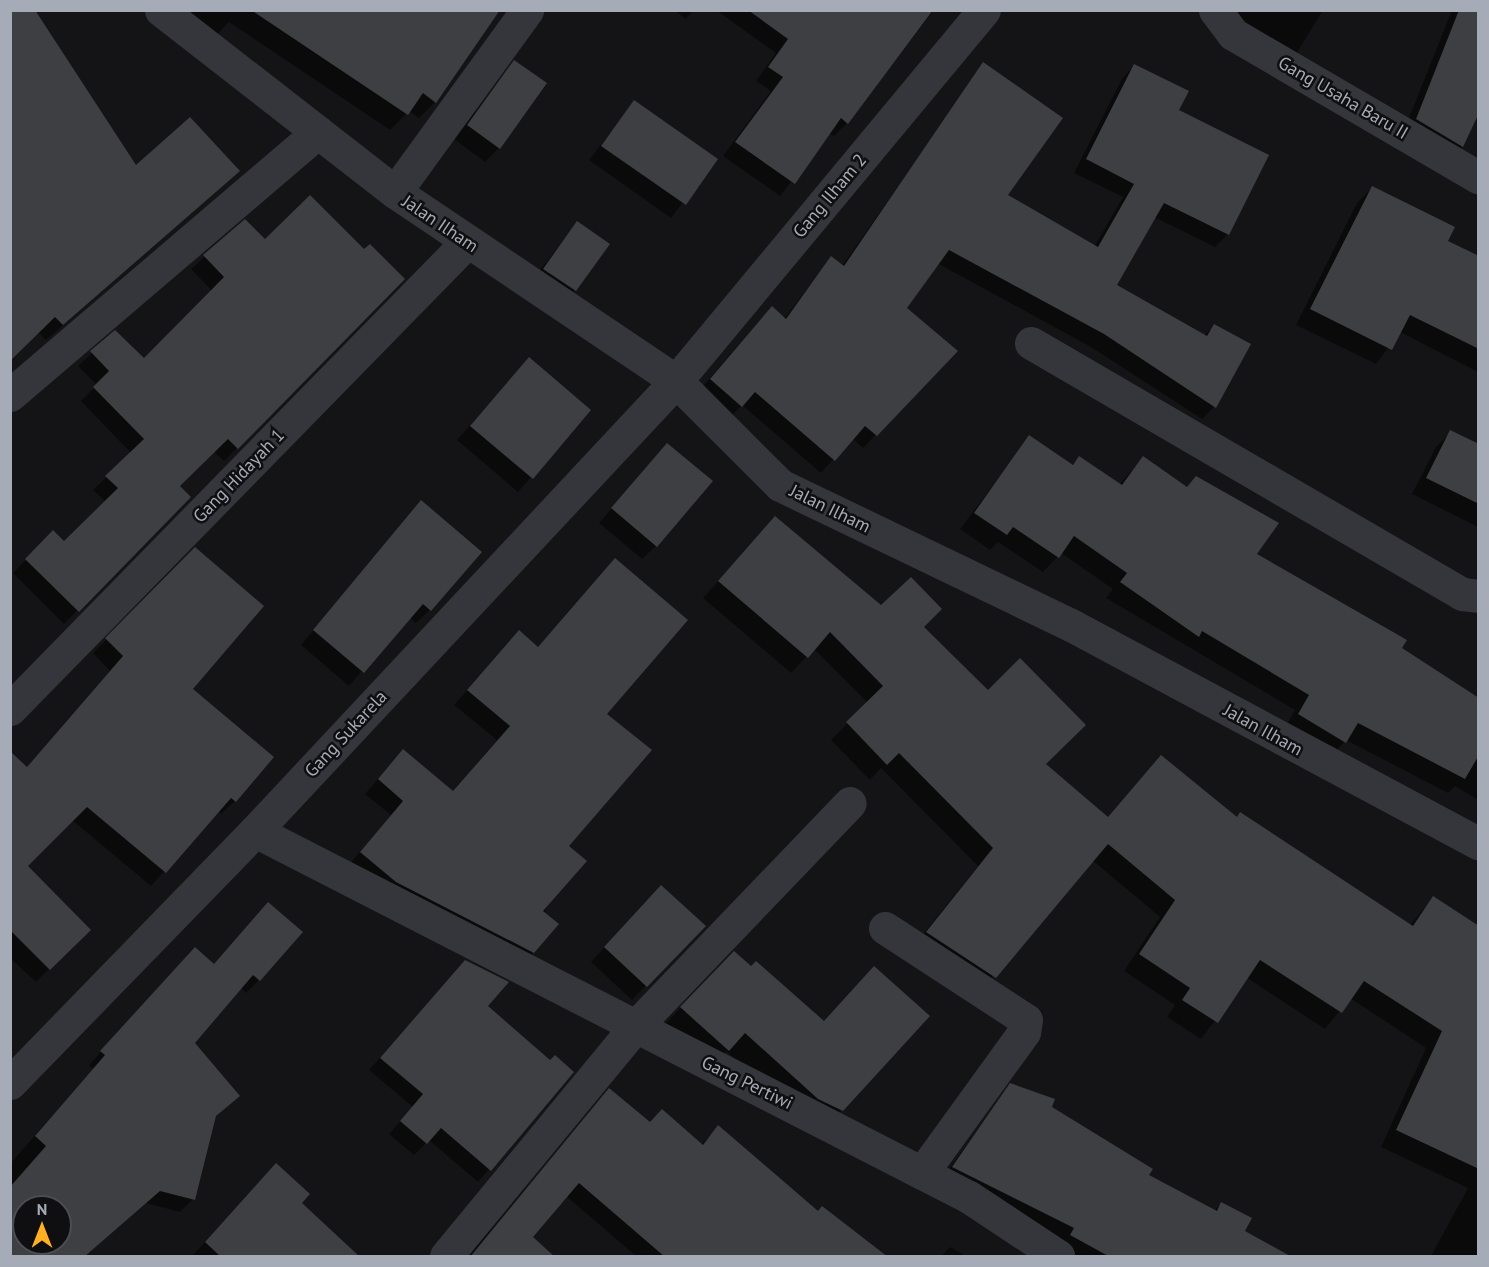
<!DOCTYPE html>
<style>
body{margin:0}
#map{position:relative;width:1489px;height:1267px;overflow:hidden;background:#141416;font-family:"PT Sans",sans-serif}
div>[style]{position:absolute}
.shadow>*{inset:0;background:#0007}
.building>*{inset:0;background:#3e3f43}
.street>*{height:33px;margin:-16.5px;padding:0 16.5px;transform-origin:16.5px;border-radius:16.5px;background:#35363b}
span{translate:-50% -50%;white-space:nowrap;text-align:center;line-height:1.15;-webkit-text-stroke:5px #0f0f11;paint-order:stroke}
.street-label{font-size:18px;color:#a5abb7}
.frame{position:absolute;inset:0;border:12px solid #a5abb7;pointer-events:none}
.north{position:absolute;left:12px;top:1195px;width:60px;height:60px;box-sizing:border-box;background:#0f0f11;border:2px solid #4b4d53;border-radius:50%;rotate:0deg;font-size:16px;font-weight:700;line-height:24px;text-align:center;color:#a5abb7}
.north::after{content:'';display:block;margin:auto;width:21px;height:27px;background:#ffb023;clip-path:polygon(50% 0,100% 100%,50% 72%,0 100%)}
</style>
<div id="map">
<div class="shadow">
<i style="clip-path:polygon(176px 10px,379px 10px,435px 102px,419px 118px,409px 111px,390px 130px,229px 22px,210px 42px)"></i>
<i style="clip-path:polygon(674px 10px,694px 10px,686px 19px)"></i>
<i style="clip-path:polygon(716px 10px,934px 10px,847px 123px,834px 136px,829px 133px,780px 196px,723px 156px,771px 91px,756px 81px,776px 53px)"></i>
<i style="clip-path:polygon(1216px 10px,1323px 10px,1295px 56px)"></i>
<i style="clip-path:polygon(1452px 10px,1478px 10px,1462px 146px,1448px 159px,1403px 133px)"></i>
<i style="clip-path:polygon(514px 62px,499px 148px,485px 162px,454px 139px)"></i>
<i style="clip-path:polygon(984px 64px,1005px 196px,1094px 247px,1123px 197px,1074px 173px,1122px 79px,1134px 66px,1177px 111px,1228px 234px,1215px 247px,1154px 217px,1115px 286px,1204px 336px,1214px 326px,1214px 407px,1202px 419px,1091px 347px,937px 263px,905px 308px,956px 351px,863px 448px,852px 438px,821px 473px,742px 405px,728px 419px,698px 392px,759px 321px,784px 319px,831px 258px,842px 266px)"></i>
<i style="clip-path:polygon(634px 102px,716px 159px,671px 218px,589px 160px)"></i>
<i style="clip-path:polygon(136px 168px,238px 171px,46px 340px,38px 332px)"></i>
<i style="clip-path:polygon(1372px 188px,1446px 242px,1478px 257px,1478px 372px,1400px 332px,1376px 364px,1296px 325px,1357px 203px)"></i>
<i style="clip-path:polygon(245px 221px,265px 241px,364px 252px,403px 279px,224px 461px,213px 451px,178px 486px,189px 497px,64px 624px,13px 573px,53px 532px,64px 543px,106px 502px,93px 490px,131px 453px,81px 401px,97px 385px,78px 366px,115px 332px,144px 360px,212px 291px,191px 269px)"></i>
<i style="clip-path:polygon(577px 223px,575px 290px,562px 304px,530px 283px)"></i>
<i style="clip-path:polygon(529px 359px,589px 410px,518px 492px,457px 440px)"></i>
<i style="clip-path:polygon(1451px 432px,1478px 445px,1478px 527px,1412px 494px,1436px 447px)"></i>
<i style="clip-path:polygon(1030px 437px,1071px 466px,1079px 458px,1119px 485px,1143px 458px,1186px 488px,1196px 478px,1277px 523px,1255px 554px,1478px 698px,1478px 800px,1455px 786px,1448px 793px,1346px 740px,1330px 757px,1284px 730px,1295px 710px,1106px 598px,1113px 589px,1061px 553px,1043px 572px,998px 542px,990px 550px,960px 529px)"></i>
<i style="clip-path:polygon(667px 445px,656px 546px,642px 559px,599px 523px)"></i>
<i style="clip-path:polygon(421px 502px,430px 610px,416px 623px,409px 617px,349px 686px,301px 645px)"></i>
<i style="clip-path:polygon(775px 518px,881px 607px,923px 627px,1044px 764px,1107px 818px,1161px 757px,1236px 818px,1410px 925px,1433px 898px,1478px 928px,1478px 1256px,1431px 1256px,1468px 1188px,1381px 1147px,1426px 1048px,1350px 998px,1325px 1029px,1247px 978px,1201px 1039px,1167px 1017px,1175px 1005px,1124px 971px,1160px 917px,1092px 860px,978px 993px,911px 949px,978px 866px,881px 768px,870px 780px,831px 740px,868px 703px,814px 649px,791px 673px,703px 598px)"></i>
<i style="clip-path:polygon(195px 549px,191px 689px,235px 801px,221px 814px,217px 811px,151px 886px,72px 820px,26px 866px,89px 930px,36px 982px,10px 958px,10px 754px,26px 768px,110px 671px,93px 653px)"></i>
<i style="clip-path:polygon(615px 560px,605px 714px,533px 952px,519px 966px,348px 866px,391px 815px,365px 794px,390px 765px,403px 751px,452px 792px,497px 740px,454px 705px,519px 632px,537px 648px)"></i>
<i style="clip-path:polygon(647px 900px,704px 926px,632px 1000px,591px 962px)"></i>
<i style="clip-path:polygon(evenodd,268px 904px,259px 980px,246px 993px,240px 987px,193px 1043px,225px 1108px,215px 1117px,193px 1199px,180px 1212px,146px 1203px,84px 1256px,10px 1256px,10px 1164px,93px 1069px,89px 1065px,182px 962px,213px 965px,268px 904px,24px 1207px,60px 1207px,60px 1243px,24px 1243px,24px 1207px)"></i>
<i style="clip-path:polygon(465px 962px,486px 1007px,550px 1062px,572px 1072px,478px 1182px,429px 1140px,414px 1155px,389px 1134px,413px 1107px,369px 1070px)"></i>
<i style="clip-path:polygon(716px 971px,823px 1023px,842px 1110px,824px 1129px,800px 1117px,726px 1051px,710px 1068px,663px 1026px)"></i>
<i style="clip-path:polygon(1011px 1084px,1147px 1175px,1214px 1211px,1221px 1204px,1243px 1232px,1288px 1256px,1074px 1256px,941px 1180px)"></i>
<i style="clip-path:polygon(609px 1090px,649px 1124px,701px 1145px,718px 1127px,856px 1256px,636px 1256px,566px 1196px,531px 1237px,553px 1256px,469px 1256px)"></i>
<i style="clip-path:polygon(262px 1179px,299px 1203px,338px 1256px,192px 1256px)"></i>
<i style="clip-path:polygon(950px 1247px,966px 1256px,941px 1256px)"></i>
</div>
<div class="building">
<i style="clip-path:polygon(10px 10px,35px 10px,136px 165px,190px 117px,240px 171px,63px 325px,55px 317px,10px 361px)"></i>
<i style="clip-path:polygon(251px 10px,500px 10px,436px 103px,423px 93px,408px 115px)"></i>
<i style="clip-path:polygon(748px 10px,933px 10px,848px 124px,841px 118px,795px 184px,735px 142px,783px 77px,768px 67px,788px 39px)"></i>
<i style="clip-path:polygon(1459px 10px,1479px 10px,1479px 113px,1463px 147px,1416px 119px)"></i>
<i style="clip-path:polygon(514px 60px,547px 83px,500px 149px,467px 125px)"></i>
<i style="clip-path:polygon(983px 62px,1063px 118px,1008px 195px,1098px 247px,1134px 184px,1086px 159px,1134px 64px,1189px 91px,1179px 110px,1269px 155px,1229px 235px,1164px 203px,1117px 285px,1207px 336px,1214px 324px,1251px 344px,1216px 408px,1104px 334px,949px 250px,907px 308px,958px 351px,877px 436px,865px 426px,835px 461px,755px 392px,742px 407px,710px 379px,772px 306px,786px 319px,831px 256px,844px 266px)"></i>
<i style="clip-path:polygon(634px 100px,718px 159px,686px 205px,601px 146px)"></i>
<i style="clip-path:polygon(1372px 186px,1455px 227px,1448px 241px,1479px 256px,1479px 349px,1410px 315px,1392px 350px,1310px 309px)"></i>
<i style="clip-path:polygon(310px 195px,364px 249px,370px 244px,405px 279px,238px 449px,228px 439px,180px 486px,191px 497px,79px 612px,25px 559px,53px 530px,64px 541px,118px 488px,105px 476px,144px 439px,93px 387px,109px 371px,90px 351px,115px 330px,144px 358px,224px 277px,203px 255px,245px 219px,265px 239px)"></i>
<i style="clip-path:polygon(577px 221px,610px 244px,576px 291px,543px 269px)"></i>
<i style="clip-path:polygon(529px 357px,591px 410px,533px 479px,470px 426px)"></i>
<i style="clip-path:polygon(1450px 430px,1479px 444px,1479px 504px,1426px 478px)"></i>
<i style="clip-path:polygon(1029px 435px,1073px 465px,1079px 456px,1122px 485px,1143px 456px,1187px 487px,1196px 476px,1279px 523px,1257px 554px,1407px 640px,1402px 648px,1479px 698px,1479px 755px,1465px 779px,1358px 723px,1346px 743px,1298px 714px,1309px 695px,1202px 631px,1199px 637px,1120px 582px,1127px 573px,1074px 536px,1059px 558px,1013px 527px,1007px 535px,974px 513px)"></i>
<i style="clip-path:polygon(667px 443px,713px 481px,657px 547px,611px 508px)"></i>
<i style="clip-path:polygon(421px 500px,482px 552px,431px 611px,423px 604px,364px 673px,313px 630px)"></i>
<i style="clip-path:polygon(775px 516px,881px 605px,911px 577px,942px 609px,924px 627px,988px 690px,1020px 658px,1086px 725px,1046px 764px,1108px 817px,1161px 755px,1237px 817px,1240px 812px,1413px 926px,1433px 896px,1479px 926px,1479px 1169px,1396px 1130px,1442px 1031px,1364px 981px,1342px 1013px,1260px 960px,1218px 1023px,1182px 1000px,1190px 988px,1139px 954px,1175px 900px,1108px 844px,996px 978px,926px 932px,993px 848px,899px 753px,887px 765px,846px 722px,883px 686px,830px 632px,808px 658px,718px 581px)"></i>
<i style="clip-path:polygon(195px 547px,264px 606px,193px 689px,274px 757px,236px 802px,231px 798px,166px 873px,87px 807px,28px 866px,91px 930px,50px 970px,10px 930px,10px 751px,27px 767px,123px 656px,105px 638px)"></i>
<i style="clip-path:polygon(615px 558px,688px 620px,607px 714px,652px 750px,569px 846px,587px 861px,543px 911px,559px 924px,534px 953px,396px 882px,360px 852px,403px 801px,378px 779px,403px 749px,453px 791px,510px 726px,467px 690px,519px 630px,538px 647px)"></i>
<i style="clip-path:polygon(661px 885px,706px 926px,647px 987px,604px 947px)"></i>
<i style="clip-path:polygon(evenodd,268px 902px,303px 932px,260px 981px,253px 975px,195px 1043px,240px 1096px,216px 1116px,195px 1200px,160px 1191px,84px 1257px,10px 1257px,10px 1187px,46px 1146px,35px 1136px,105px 1055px,100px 1051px,195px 947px,214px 964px,268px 902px,24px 1207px,60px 1207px,60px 1243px,24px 1243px,24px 1207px)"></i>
<i style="clip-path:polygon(734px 951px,751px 966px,756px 961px,824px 1021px,874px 966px,930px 1016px,843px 1111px,818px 1099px,745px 1033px,729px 1051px,680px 1007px)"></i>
<i style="clip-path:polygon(465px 960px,509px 982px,488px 1006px,550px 1060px,555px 1055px,574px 1072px,491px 1171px,441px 1128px,427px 1144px,400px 1121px,423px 1094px,380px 1058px)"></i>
<i style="clip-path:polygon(1010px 1083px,1055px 1099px,1052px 1107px,1153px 1169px,1149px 1175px,1217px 1211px,1221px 1202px,1252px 1218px,1245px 1231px,1292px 1257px,1110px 1257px,1070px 1235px,1074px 1228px,952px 1167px)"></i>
<i style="clip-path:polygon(609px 1088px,650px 1122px,662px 1109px,703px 1145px,718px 1125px,818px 1211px,822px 1206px,888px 1257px,665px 1257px,579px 1183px,533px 1237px,555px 1257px,470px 1257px)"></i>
<i style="clip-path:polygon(276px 1163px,310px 1194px,302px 1203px,360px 1257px,221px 1257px,205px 1242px)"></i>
</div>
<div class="street">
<i style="left:161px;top:10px;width:296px;rotate:37.9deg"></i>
<i style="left:395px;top:192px;width:339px;rotate:33.9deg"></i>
<i style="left:676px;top:381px;width:147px;rotate:45deg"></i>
<i style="left:780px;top:485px;width:323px;rotate:25.7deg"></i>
<i style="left:1071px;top:625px;width:462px;rotate:28.2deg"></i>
<i style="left:1215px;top:10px;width:30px;rotate:53deg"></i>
<i style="left:1233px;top:34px;width:284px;rotate:30.3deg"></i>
<i style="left:395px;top:192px;width:225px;rotate:-54deg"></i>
<i style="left:1031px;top:343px;width:499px;rotate:30.2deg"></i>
<i style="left:1462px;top:594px;width:16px;rotate:7deg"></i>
<i style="left:10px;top:395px;width:405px;rotate:-40.5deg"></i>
<i style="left:10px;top:709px;width:653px;rotate:-45.62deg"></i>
<i style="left:255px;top:831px;width:802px;rotate:27.14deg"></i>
<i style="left:969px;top:1197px;width:107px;rotate:33.5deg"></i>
<i style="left:885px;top:928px;width:168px;rotate:33.1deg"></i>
<i style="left:1026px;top:1020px;width:12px;rotate:99deg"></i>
<i style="left:1024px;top:1032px;width:174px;rotate:125.9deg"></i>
<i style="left:10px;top:1083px;width:351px;rotate:-45.8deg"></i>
<i style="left:255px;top:831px;width:616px;rotate:-46.91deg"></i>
<i style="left:676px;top:381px;width:482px;rotate:-50.3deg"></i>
<i style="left:446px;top:1256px;width:294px;rotate:-50.5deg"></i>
<i style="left:633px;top:1029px;width:313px;rotate:-46.2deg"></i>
</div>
<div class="street-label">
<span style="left:1343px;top:98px;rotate:30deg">Gang Usaha Baru II</span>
<span style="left:830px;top:196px;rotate:-50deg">Gang Ilham 2</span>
<span style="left:440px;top:224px;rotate:34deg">Jalan Ilham</span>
<span style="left:239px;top:476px;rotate:-46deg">Gang Hidayah 1</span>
<span style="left:830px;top:509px;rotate:26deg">Jalan Ilham</span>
<span style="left:1263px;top:730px;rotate:29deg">Jalan Ilham</span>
<span style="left:346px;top:734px;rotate:-47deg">Gang Sukarela</span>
<span style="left:747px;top:1083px;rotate:26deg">Gang Pertiwi</span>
</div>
<div class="frame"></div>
<div class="north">N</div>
</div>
